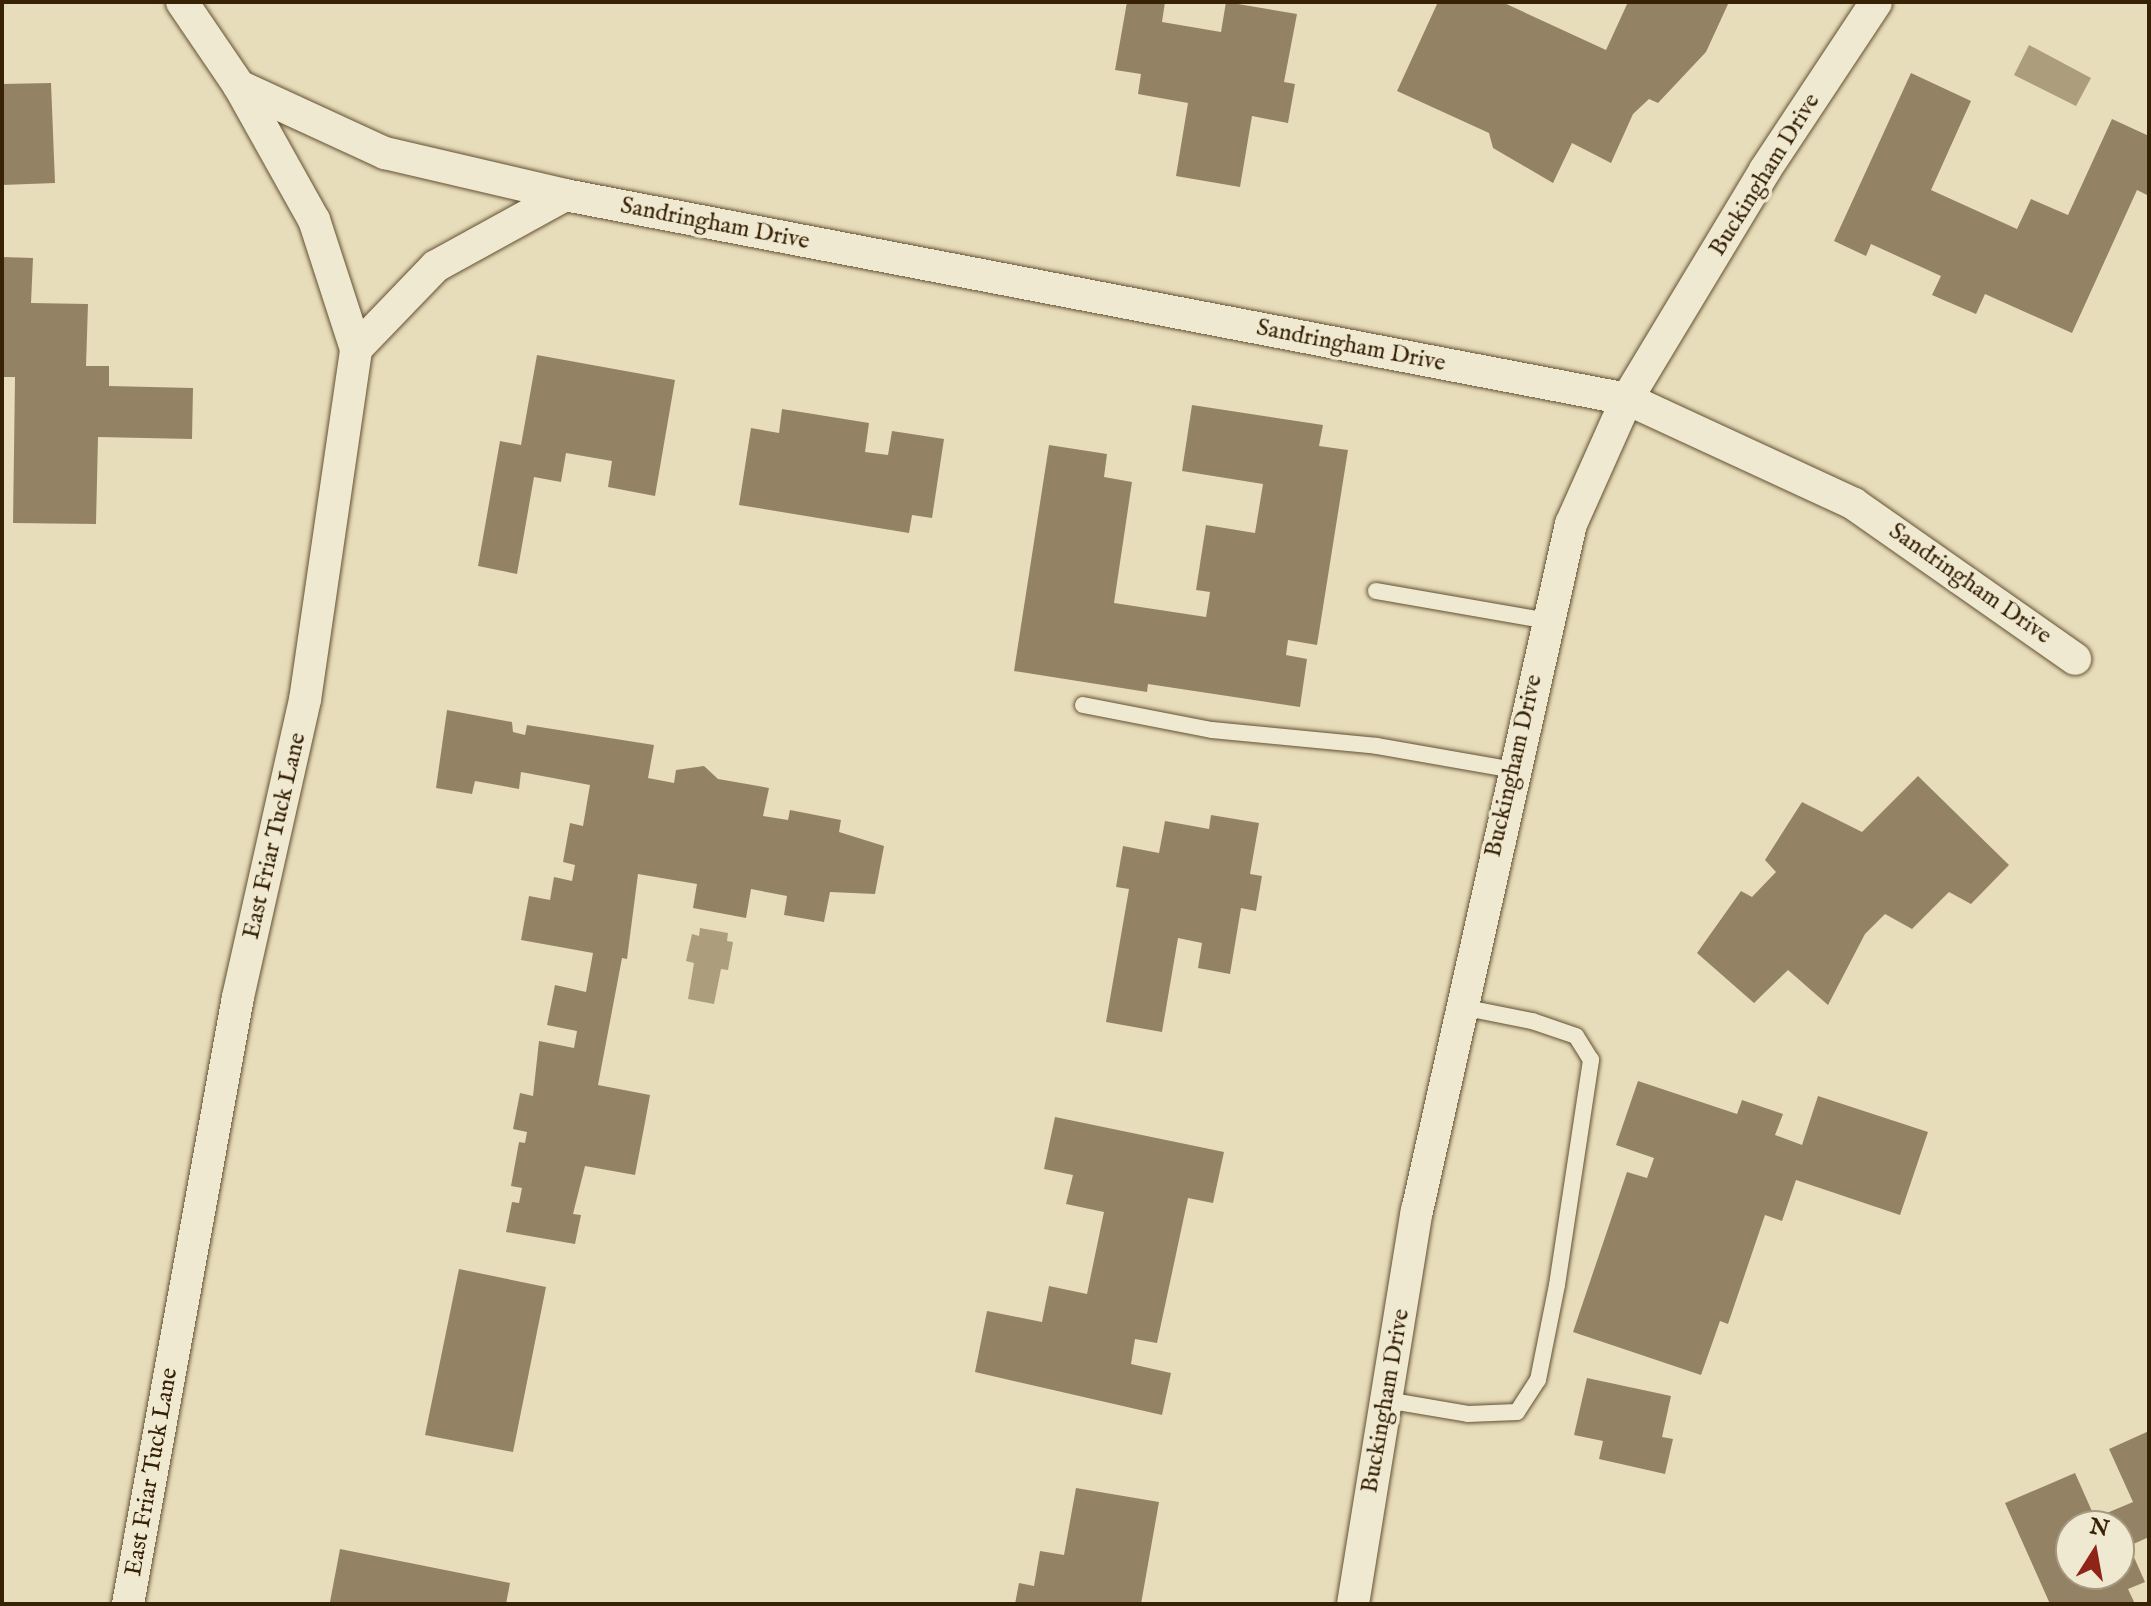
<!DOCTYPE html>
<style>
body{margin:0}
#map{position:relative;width:2151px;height:1606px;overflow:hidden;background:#e8ddba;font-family:"IM FELL English",serif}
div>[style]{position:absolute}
.water>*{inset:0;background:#ac9d7d}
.building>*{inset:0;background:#938364}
.roads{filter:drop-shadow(0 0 2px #635133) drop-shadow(0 0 2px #635133)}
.lane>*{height:16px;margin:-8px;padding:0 8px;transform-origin:8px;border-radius:8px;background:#f0e9d2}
.street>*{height:32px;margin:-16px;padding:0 16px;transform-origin:16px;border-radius:16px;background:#f0e9d2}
span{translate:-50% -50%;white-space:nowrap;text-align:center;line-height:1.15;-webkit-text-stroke:7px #f0e9d2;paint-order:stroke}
.street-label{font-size:24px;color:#372206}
.frame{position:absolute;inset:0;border:4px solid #372206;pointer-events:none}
.north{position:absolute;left:2055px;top:1510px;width:80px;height:80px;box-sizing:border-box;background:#f0e9d2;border:2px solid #a69980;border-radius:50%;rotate:11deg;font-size:22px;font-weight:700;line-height:32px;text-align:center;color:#372206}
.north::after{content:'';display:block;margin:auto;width:28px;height:36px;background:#8f2418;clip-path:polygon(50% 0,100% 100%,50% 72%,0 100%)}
</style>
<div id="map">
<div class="water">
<i style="clip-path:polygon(2029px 45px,2091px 78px,2076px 106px,2014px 75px)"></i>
<i style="clip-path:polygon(700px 928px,728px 933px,727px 941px,733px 942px,728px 970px,721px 969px,714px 1004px,688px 999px,694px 963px,686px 961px,692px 934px,699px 936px)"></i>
</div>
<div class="building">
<i style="clip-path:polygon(1127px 2px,1165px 2px,1162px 22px,1221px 32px,1226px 2px,1297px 14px,1284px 82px,1295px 84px,1288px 123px,1252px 116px,1240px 187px,1176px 176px,1188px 103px,1138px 94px,1141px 74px,1115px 70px)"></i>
<i style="clip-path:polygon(1438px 2px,1502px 2px,1606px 50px,1628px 2px,1729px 2px,1706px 52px,1658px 103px,1649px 99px,1633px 114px,1611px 163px,1572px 143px,1553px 183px,1493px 148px,1489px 133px,1397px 91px)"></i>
<i style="clip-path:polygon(1911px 73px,1971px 101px,1931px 190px,2017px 229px,2031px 199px,2068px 215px,2112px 119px,2149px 136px,2149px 196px,2137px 190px,2072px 333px,1985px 294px,1976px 314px,1932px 295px,1941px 276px,1871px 244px,1866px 256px,1834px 241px)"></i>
<i style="clip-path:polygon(51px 83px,55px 183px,2px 185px,2px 84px)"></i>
<i style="clip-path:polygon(2px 257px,33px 258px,31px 303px,88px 304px,86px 366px,109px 366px,109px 386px,193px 388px,192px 439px,98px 437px,96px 524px,13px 523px,15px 377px,2px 377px)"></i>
<i style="clip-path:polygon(537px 355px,675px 380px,655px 496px,608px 487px,612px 461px,566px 453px,561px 482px,534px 477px,517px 574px,478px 566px,500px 441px,521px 445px)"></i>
<i style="clip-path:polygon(1192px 405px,1323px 425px,1319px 446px,1348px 450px,1317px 645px,1288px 640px,1286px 655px,1307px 659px,1300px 707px,1148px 684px,1147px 692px,1014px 671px,1049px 445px,1107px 454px,1104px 477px,1132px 482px,1114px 603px,1206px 617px,1210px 592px,1196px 590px,1206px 525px,1255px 533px,1263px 484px,1182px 471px)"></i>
<i style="clip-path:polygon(782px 409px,869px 423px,865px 452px,888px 455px,892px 431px,944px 439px,932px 518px,912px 515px,909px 533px,739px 505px,751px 428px,779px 433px)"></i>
<i style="clip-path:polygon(447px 710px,512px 722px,513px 732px,525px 735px,527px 725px,654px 745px,648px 778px,674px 783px,676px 770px,704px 766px,718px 779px,769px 788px,763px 816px,788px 820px,790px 810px,841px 820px,839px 832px,884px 846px,875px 894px,830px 892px,824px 922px,784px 915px,787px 896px,751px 889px,746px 918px,693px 908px,697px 884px,638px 874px,627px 959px,622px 958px,598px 1085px,650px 1095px,646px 1117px,635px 1175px,585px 1166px,573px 1214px,581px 1215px,575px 1244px,506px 1232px,512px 1202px,519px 1203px,522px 1188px,511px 1186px,519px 1142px,525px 1143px,527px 1132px,513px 1129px,520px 1093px,533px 1096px,539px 1041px,574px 1048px,577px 1031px,547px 1025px,555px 985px,586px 992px,593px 953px,521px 940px,529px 896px,550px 900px,554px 877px,572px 881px,575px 865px,563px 862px,570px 823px,583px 826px,590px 785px,521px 772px,519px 789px,475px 781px,472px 794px,436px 788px)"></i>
<i style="clip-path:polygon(1918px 776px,2009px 865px,1971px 904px,1949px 892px,1912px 929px,1885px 914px,1865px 934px,1828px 1005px,1788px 970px,1754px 1003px,1697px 953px,1741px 891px,1752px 897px,1776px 872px,1765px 860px,1802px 802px,1862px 832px)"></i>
<i style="clip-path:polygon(1211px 815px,1259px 823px,1250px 874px,1262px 876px,1256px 911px,1241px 908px,1230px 974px,1198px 968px,1202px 943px,1178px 938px,1162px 1032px,1106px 1022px,1129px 889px,1116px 887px,1123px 846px,1159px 853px,1165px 821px,1209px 829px)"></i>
<i style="clip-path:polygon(1638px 1081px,1737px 1114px,1742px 1100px,1783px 1114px,1775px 1135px,1802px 1145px,1818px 1096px,1928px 1132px,1900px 1215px,1796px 1180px,1782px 1221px,1765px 1215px,1728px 1324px,1720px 1321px,1701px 1375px,1573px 1332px,1627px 1172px,1647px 1178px,1654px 1158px,1616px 1145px)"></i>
<i style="clip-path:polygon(1055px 1117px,1224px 1152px,1213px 1203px,1188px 1198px,1157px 1343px,1135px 1339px,1131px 1364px,1171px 1373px,1162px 1415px,975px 1372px,987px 1311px,1042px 1322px,1049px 1286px,1087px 1294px,1104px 1212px,1066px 1204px,1073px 1175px,1044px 1169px)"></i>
<i style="clip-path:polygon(459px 1269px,546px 1287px,513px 1452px,425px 1435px)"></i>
<i style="clip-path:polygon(1587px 1378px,1671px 1396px,1662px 1437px,1673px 1439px,1665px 1474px,1599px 1459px,1603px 1441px,1574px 1435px)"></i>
<i style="clip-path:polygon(evenodd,2149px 1431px,2149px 1537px,2129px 1546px,2145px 1582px,2128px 1589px,2135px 1604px,2050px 1604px,2005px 1503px,2075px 1473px,2095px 1518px,2133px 1502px,2109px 1449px,2149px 1431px,2071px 1526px,2119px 1526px,2119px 1574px,2071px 1574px,2071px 1526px)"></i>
<i style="clip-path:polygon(1076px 1488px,1159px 1502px,1141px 1604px,1015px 1604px,1019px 1583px,1034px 1586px,1040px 1551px,1064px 1555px)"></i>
<i style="clip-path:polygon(340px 1549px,510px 1583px,506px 1604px,330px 1602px)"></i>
</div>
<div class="roads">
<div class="lane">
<i style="left:1376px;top:591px;width:175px;rotate:9.9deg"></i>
<i style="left:1083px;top:705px;width:131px;rotate:11deg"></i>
<i style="left:1212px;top:730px;width:166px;rotate:5.5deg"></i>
<i style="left:1377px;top:746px;width:139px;rotate:9.9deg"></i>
<i style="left:1386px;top:1400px;width:83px;rotate:9.7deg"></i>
<i style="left:1468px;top:1414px;width:49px;rotate:-2.3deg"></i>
<i style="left:1517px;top:1412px;width:38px;rotate:-57deg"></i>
<i style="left:1538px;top:1380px;width:97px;rotate:-78.7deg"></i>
<i style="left:1557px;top:1285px;width:228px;rotate:-81.4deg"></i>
<i style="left:1591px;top:1060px;width:28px;rotate:-122deg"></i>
<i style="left:1576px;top:1036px;width:46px;rotate:-161.2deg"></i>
<i style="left:1532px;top:1021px;width:72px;rotate:-168.8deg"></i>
</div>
<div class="street">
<i style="left:182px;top:2px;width:102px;rotate:55.8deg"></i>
<i style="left:239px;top:86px;width:161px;rotate:24.7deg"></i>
<i style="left:385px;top:153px;width:185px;rotate:13.1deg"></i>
<i style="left:565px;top:195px;width:1081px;rotate:10.87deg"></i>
<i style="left:1627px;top:399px;width:250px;rotate:24.8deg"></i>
<i style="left:1854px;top:504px;width:270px;rotate:35deg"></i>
<i style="left:356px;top:349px;width:115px;rotate:-46.1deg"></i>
<i style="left:436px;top:266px;width:147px;rotate:-28.8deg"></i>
<i style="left:128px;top:1604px;width:617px;rotate:-79.73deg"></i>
<i style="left:238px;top:997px;width:304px;rotate:-77.3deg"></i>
<i style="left:305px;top:700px;width:355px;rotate:-81.7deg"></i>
<i style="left:356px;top:349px;width:136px;rotate:-108deg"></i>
<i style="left:314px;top:220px;width:154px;rotate:-119.2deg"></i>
<i style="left:1353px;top:1604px;width:398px;rotate:-80.8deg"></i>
<i style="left:1417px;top:1211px;width:704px;rotate:-77.37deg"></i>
<i style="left:1571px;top:524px;width:137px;rotate:-65.9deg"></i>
<i style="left:1627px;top:399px;width:267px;rotate:-58.9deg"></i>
<i style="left:1765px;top:170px;width:201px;rotate:-56.5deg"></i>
</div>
</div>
<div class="street-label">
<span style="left:1765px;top:175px;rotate:-58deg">Buckingham Drive</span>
<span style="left:715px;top:224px;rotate:11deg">Sandringham Drive</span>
<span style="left:1351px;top:346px;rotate:11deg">Sandringham Drive</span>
<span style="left:1970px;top:584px;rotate:35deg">Sandringham Drive</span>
<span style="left:1514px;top:766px;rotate:-77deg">Buckingham Drive</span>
<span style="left:275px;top:836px;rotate:-77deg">East Friar Tuck Lane</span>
<span style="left:1386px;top:1401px;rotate:-80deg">Buckingham Drive</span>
<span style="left:152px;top:1472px;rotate:-80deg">East Friar Tuck Lane</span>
</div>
<div class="frame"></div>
<div class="north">N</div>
</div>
